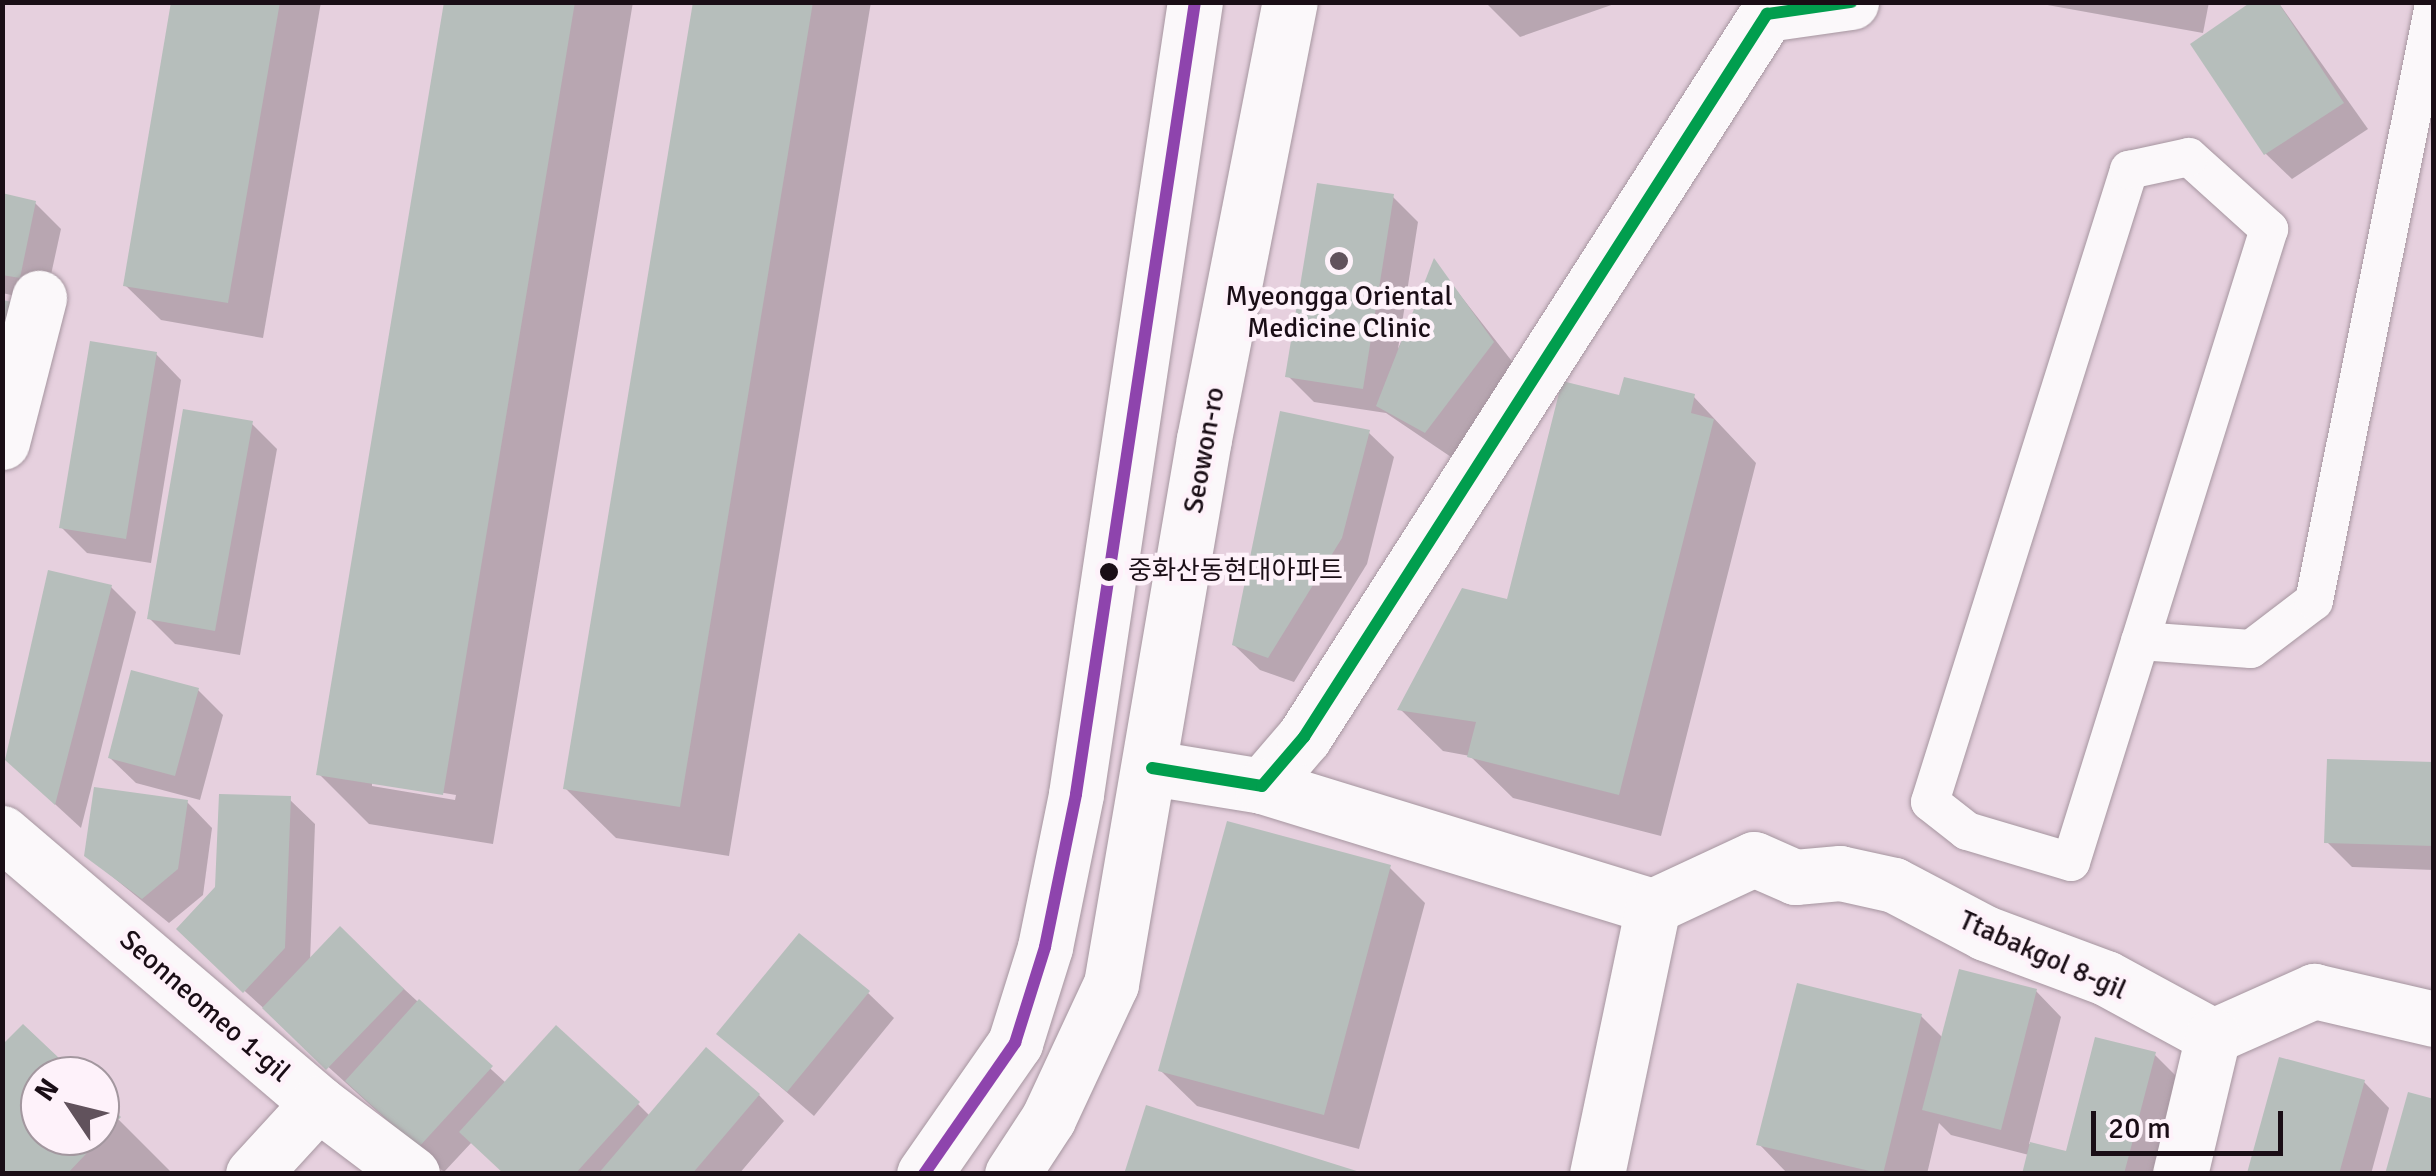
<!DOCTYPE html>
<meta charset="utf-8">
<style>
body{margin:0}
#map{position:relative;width:2436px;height:1176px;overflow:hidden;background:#e6d0de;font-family:Signika,"Noto Sans KR",sans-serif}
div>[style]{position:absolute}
.shadow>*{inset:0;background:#0003}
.building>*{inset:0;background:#b6bebb}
.roads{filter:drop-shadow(0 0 2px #a696a0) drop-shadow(0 0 2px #a696a0)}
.service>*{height:38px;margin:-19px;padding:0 19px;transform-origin:19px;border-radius:19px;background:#fbf8fa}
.minor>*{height:55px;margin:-27.5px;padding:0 27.5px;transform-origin:27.5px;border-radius:27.5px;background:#fbf8fa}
.tertiary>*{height:55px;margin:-27.5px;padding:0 27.5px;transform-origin:27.5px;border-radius:27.5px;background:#fbf8fa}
.bus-1>*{height:12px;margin:-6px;padding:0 6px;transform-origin:6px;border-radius:6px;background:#019e4e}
.bus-2>*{height:12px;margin:-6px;padding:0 6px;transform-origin:6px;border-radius:6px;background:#8e44ad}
.dots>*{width:28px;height:28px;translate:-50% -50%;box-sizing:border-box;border:5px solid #fef2fa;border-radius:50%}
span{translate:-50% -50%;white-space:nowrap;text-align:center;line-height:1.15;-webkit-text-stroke:9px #fef2fa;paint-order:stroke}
.bus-label{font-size:26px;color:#1a0e16}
.left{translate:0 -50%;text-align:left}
.poi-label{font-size:28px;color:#1a0e16}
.street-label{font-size:28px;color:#1a0e16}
.frame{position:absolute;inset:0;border:5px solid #1a0e16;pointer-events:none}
.north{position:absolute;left:20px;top:1056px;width:100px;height:100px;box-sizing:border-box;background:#fef2fa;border:2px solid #a3979f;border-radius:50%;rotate:305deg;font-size:28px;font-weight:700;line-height:40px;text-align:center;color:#1a0e16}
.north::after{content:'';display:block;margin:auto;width:35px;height:45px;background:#61525c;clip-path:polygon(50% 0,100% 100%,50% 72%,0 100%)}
.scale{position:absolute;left:2091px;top:1111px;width:192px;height:45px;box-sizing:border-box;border:5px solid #1a0e16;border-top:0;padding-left:12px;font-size:30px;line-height:35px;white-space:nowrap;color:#1a0e16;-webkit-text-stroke:8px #fef2fa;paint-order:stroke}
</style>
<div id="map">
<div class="shadow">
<i style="clip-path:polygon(174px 2px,321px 2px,263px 338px,161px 320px,125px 285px)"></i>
<i style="clip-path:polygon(evenodd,446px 2px,633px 2px,493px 844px,369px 824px,319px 774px,446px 2px,372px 781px,456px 795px,455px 800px,372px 786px,372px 781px)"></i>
<i style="clip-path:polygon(696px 2px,871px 2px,729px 856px,616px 838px,565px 788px)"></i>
<i style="clip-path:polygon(1485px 2px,1620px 2px,1520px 37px)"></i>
<i style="clip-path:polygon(2030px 2px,2209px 2px,2203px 33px)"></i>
<i style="clip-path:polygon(2278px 2px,2368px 129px,2292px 179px,2266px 154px,2194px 45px)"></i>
<i style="clip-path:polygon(2px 196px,35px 203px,61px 229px,45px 302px,2px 293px)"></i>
<i style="clip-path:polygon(1393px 197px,1418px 222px,1398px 349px,1435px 263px,1518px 369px,1451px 457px,1386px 413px,1314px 402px,1288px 376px)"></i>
<i style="clip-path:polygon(156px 354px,181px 380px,151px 563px,87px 553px,62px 528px)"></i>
<i style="clip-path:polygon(1694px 397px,1756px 463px,1661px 836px,1513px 798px,1470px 756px,1443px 751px,1400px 709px,1509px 602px,1621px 398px)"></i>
<i style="clip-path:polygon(251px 423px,277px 449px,240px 655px,175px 644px,149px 618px)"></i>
<i style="clip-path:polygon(1368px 432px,1394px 457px,1367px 564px,1294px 682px,1260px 670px,1234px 645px)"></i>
<i style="clip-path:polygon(111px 587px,136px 612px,81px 828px,7px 760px)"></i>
<i style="clip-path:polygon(198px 690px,223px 715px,200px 800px,136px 783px,110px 758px)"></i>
<i style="clip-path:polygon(2434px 764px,2434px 870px,2352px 867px,2327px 842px)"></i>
<i style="clip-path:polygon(289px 799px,315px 824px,310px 962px,340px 930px,506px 1083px,638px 1104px,650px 1116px,759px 1095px,784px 1121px,739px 1174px,505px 1174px,472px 1142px,444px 1172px,204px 954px,218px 888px)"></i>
<i style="clip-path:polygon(187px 802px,212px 828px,203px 895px,169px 923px,86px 855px)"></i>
<i style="clip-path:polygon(1390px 868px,1425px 903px,1359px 1149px,1197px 1106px,1161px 1071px)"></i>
<i style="clip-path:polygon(2036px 991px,2061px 1017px,2029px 1144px,2067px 1154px,2154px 1054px,2190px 1090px,2168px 1174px,2024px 1174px,2029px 1155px,1951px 1135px,1939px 1123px,1927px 1174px,1788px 1174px,1759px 1144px,1921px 1016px,1943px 1038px)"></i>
<i style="clip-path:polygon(868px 993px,894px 1018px,814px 1116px,720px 1034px)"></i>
<i style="clip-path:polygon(2px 1049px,74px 1076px,40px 1076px,40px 1136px,100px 1136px,100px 1101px,173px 1174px,2px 1174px)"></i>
<i style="clip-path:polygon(2364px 1082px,2389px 1108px,2371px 1174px,2249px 1172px)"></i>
</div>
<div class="building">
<i style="clip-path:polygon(171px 2px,280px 2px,228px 303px,123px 286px)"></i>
<i style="clip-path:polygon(444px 2px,575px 2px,443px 795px,316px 775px)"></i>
<i style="clip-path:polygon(693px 2px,813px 2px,680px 807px,563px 789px)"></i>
<i style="clip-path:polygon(2251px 2px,2278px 2px,2344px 103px,2264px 155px,2190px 44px)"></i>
<i style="clip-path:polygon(1317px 183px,1394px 194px,1363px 389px,1285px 377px)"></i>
<i style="clip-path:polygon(2px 193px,36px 201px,20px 278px,2px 275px)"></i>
<i style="clip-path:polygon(1434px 258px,1494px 342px,1425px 433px,1376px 406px)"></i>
<i style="clip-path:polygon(2px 300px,13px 302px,2px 344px)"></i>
<i style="clip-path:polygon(90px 341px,157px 352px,126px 539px,59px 528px)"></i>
<i style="clip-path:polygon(1624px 377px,1695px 394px,1691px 413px,1714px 419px,1619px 795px,1467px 757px,1476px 722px,1397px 710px,1462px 588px,1507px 599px,1562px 381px,1619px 395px)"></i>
<i style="clip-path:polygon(183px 409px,253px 421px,215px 631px,147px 619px)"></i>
<i style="clip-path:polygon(1280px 411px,1370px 430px,1342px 538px,1268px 658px,1232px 645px)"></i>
<i style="clip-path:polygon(48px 570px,112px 585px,55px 805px,5px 760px)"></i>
<i style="clip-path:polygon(131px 670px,199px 688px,175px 776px,108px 758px)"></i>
<i style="clip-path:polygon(2327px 759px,2434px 762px,2434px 846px,2324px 843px)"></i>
<i style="clip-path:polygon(94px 787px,188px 800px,178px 869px,142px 899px,84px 856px)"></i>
<i style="clip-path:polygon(219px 794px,291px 796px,285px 948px,243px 993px,176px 929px,215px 887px)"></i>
<i style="clip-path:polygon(1227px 821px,1391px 865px,1324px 1115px,1158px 1071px)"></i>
<i style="clip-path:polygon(340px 926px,404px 989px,326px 1070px,262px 1008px)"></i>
<i style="clip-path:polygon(799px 933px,870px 991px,787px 1092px,716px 1034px)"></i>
<i style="clip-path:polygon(1959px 969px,2037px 989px,2001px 1130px,1922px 1110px)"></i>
<i style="clip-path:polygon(1797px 983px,1922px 1014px,1883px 1174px,1756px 1145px)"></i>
<i style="clip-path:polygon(419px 999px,493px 1066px,418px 1148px,345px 1081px)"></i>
<i style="clip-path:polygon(23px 1024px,78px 1076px,40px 1076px,40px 1136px,100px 1136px,100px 1097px,121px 1117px,67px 1174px,2px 1174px,2px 1045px)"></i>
<i style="clip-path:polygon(556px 1025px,640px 1102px,575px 1174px,504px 1174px,459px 1132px)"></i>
<i style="clip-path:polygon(2095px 1037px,2156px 1052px,2124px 1174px,2022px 1174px,2030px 1142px,2066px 1151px)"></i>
<i style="clip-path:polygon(706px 1047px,760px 1094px,692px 1174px,598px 1174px)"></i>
<i style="clip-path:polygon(2279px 1057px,2365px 1080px,2339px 1174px,2247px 1173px)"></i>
<i style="clip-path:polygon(2408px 1092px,2434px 1099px,2434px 1174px,2385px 1174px)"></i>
<i style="clip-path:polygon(1146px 1105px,1363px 1173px,1363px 1174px,1124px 1174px)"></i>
</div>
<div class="roads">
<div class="service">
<i style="left:2189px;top:157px;width:108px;rotate:42deg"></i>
<i style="left:2269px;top:229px;width:663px;rotate:107.37deg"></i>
<i style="left:2071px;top:862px;width:109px;rotate:-163.4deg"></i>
<i style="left:1967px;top:831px;width:47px;rotate:-141.9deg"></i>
<i style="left:1930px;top:802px;width:663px;rotate:-72.52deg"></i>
<i style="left:2129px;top:170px;width:61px;rotate:-12.2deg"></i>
<i style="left:2140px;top:641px;width:111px;rotate:4.1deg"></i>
<i style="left:2251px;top:649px;width:79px;rotate:-37.3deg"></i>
<i style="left:2314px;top:601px;width:608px;rotate:-78.62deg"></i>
</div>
<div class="minor">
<i style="left:2px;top:442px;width:149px;rotate:-75.6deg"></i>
<i style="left:1152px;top:768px;width:111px;rotate:9.3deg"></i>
<i style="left:1262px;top:786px;width:65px;rotate:-49.4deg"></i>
<i style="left:1304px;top:737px;width:859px;rotate:-57.37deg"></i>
<i style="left:1767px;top:14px;width:85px;rotate:-8.1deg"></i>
<i style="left:1262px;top:786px;width:409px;rotate:17.1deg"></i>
<i style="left:1653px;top:906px;width:274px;rotate:101.8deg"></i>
<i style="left:2px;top:833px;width:416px;rotate:40.5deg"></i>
<i style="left:318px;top:1103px;width:118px;rotate:37.1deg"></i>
<i style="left:1653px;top:906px;width:111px;rotate:-25deg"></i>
<i style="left:1754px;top:859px;width:45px;rotate:23.7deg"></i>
<i style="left:1795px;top:877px;width:45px;rotate:-5.1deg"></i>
<i style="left:1840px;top:873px;width:55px;rotate:12.5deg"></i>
<i style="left:1894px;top:885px;width:103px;rotate:27.8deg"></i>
<i style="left:1985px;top:933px;width:129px;rotate:20.4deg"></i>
<i style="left:2106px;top:978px;width:122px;rotate:28.5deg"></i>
<i style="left:2213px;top:1036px;width:111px;rotate:-24deg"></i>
<i style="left:2314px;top:991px;width:123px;rotate:13.1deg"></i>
<i style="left:253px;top:1174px;width:96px;rotate:-47.5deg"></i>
<i style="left:2180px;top:1174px;width:142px;rotate:-76.6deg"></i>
</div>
<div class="tertiary">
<i style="left:924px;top:1174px;width:160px;rotate:-55.2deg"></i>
<i style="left:1015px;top:1043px;width:101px;rotate:-72.6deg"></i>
<i style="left:1045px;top:947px;width:156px;rotate:-78.5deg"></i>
<i style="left:1076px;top:794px;width:801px;rotate:-81.46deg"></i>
<i style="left:1012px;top:1174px;width:66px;rotate:-56.8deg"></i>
<i style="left:1048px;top:1119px;width:149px;rotate:-65deg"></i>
<i style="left:1111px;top:984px;width:553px;rotate:-80.32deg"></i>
<i style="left:1204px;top:439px;width:445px;rotate:-78.9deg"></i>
</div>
</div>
<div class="bus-1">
<i style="left:1152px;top:768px;width:111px;rotate:9.3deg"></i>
<i style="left:1262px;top:786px;width:65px;rotate:-49.4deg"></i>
<i style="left:1304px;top:737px;width:859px;rotate:-57.37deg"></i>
<i style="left:1767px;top:14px;width:85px;rotate:-8.1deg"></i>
</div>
<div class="bus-2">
<i style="left:924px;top:1174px;width:160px;rotate:-55.2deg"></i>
<i style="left:1015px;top:1043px;width:101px;rotate:-72.6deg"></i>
<i style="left:1045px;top:947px;width:156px;rotate:-78.5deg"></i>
<i style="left:1076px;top:794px;width:801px;rotate:-81.46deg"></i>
</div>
<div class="dots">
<i style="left:1339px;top:261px;background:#61525c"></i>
<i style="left:1109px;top:572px;background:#1a0e16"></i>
</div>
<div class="bus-label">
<span class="left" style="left:1128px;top:572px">중화산동현대아파트</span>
</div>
<div class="poi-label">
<span style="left:1339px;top:312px">Myeongga Oriental<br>Medicine Clinic</span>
</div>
<div class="street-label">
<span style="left:1204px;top:450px;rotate:-80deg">Seowon-ro</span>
<span style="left:2043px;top:955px;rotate:24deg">Ttabakgol 8-gil</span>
<span style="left:205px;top:1006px;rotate:41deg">Seonneomeo 1-gil</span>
</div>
<div class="frame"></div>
<div class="north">N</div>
<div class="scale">20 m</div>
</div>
